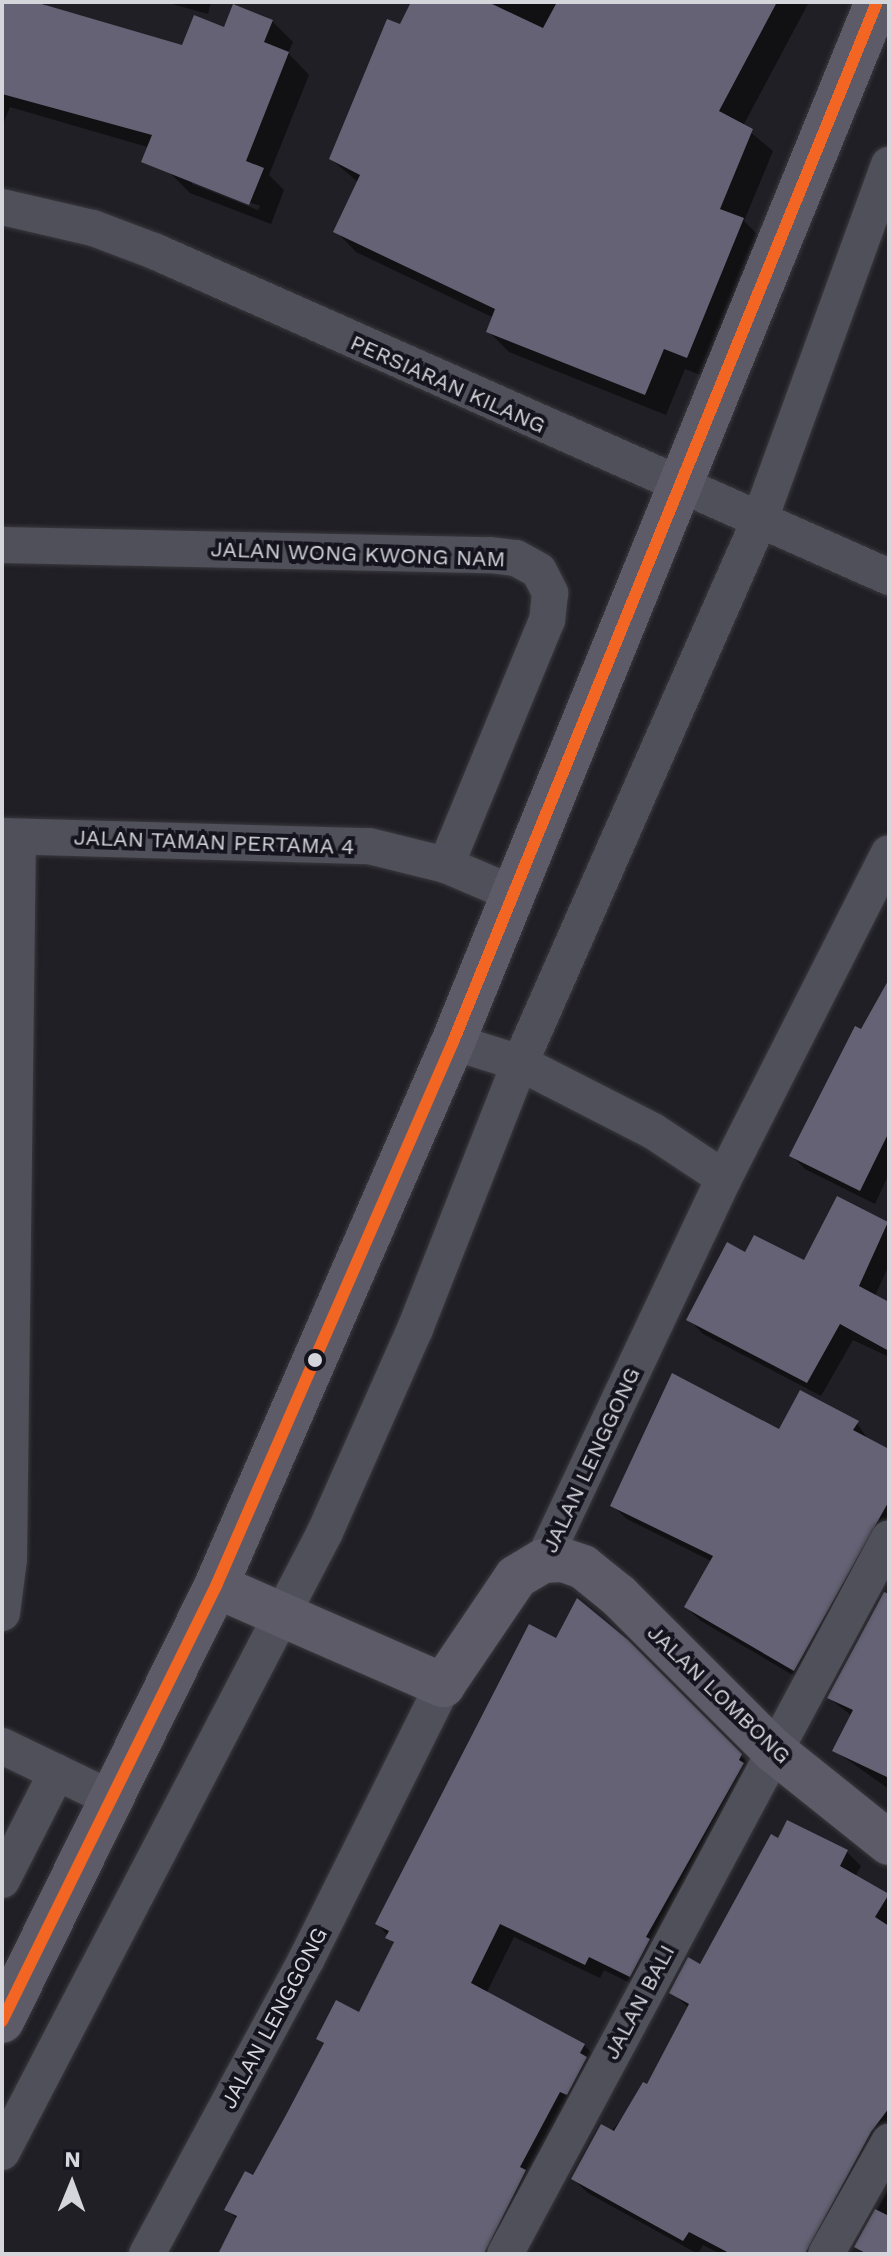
<!DOCTYPE html>
<style>
body{margin:0}
#map{position:relative;width:891px;height:2256px;overflow:hidden;background:#201f25;font-family:"Work Sans",sans-serif}
div>[style]{position:absolute}
.shadow>*{inset:0;background:#0007}
.building>*{inset:0;background:#646274}
.roads{filter:drop-shadow(0 0 2px #3a393e) drop-shadow(0 0 2px #3a393e)}
.street>*{height:36px;margin:-18px;padding:0 18px;transform-origin:18px;border-radius:18px;background:#50505b}
.secondary>*{height:44px;margin:-22px;padding:0 22px;transform-origin:22px;border-radius:22px;background:#5c5b67}
.bus-1>*{height:12px;margin:-6px;padding:0 6px;transform-origin:6px;border-radius:6px;background:#f26522}
.dots>*{width:22px;height:22px;translate:-50% -50%;box-sizing:border-box;border:4px solid #15141e;border-radius:50%}
span{translate:-50% -50%;white-space:nowrap;text-align:center;line-height:1.15;-webkit-text-stroke:8px #15141e;paint-order:stroke}
.street-label{font-size:22px;color:#d5d5dc}
.frame{position:absolute;inset:0;border:4px solid #d5d5dc;pointer-events:none}
.north{position:absolute;left:32px;top:2144px;width:80px;height:80px;-webkit-text-stroke:6px #15141e;paint-order:stroke;rotate:1deg;font-size:22px;font-weight:700;line-height:32px;text-align:center;color:#d5d5dc}
.north::after{content:'';display:block;margin:auto;width:28px;height:36px;background:#d5d5dc;clip-path:polygon(50% 0,100% 100%,50% 72%,0 100%)}
</style>
<div id="map">
<div class="shadow">
<i style="clip-path:polygon(2px 2px,43px 2px,168px 153px,10px 107px,2px 127px)"></i>
<i style="clip-path:polygon(165px 2px,211px 2px,208px 14px)"></i>
<i style="clip-path:polygon(413px 2px,809px 2px,743px 126px,773px 151px,744px 221px,764px 241px,708px 378px,685px 369px,666px 415px,509px 352px,488px 331px,494px 318px,356px 252px,336px 231px,359px 183px,331px 159px)"></i>
<i style="clip-path:polygon(evenodd,272px 21px,293px 42px,288px 53px,309px 75px,269px 175px,284px 190px,271px 224px,190px 193px,169px 172px,272px 21px,192px 180px,260px 206px,258px 210px,192px 184px,192px 180px)"></i>
<i style="clip-path:polygon(889px 981px,889px 1174px,875px 1204px,805px 1169px,791px 1155px)"></i>
<i style="clip-path:polygon(887px 1223px,889px 1265px,875px 1296px,889px 1304px,889px 1357px,853px 1340px,821px 1396px,703px 1334px,689px 1319px,746px 1254px,805px 1262px)"></i>
<i style="clip-path:polygon(857px 1423px,869px 1441px,889px 1451px,889px 1537px,808px 1684px,701px 1621px,686px 1607px,713px 1562px,627px 1519px,612px 1505px,780px 1431px)"></i>
<i style="clip-path:polygon(889px 1597px,889px 1789px,835px 1751px,852px 1716px,829px 1698px)"></i>
<i style="clip-path:polygon(557px 1640px,626px 1641px,755px 1770px,644px 1990px,604px 1970px,600px 1978px,514px 1937px,486px 1994px,584px 2045px,598px 2059px,503px 2254px,220px 2254px,238px 2220px,227px 2209px,254px 2178px,325px 2045px,318px 2039px,360px 2014px,395px 1945px,378px 1924px)"></i>
<i style="clip-path:polygon(847px 1852px,861px 1866px,855px 1877px,889px 1898px,889px 2143px,824px 2254px,721px 2254px,703px 2245px,698px 2254px,588px 2193px,573px 2179px,647px 2087px,689px 2008px,671px 1992px)"></i>
<i style="clip-path:polygon(889px 2189px,889px 2254px,864px 2254px,856px 2247px)"></i>
</div>
<div class="building">
<i style="clip-path:polygon(2px 2px,35px 2px,182px 45px,194px 15px,224px 27px,233px 4px,273px 20px,264px 42px,289px 52px,246px 161px,264px 168px,249px 205px,141px 162px,152px 135px,2px 94px)"></i>
<i style="clip-path:polygon(411px 2px,488px 2px,543px 28px,557px 2px,777px 2px,719px 111px,753px 129px,720px 209px,744px 218px,687px 358px,664px 349px,645px 395px,486px 332px,495px 309px,333px 232px,360px 175px,329px 159px,387px 19px,400px 24px)"></i>
<i style="clip-path:polygon(889px 979px,889px 1132px,860px 1191px,789px 1156px,855px 1026px,861px 1029px)"></i>
<i style="clip-path:polygon(837px 1196px,888px 1222px,859px 1286px,889px 1302px,889px 1351px,840px 1324px,807px 1383px,686px 1320px,727px 1242px,745px 1252px,754px 1235px,804px 1260px)"></i>
<i style="clip-path:polygon(672px 1373px,779px 1429px,800px 1390px,859px 1421px,853px 1430px,889px 1449px,889px 1501px,794px 1671px,684px 1607px,713px 1556px,610px 1506px)"></i>
<i style="clip-path:polygon(884px 1592px,889px 1594px,889px 1778px,832px 1751px,853px 1710px,827px 1698px)"></i>
<i style="clip-path:polygon(577px 1598px,628px 1640px,742px 1754px,739px 1760px,744px 1763px,646px 1937px,650px 1939px,630px 1977px,589px 1957px,585px 1965px,500px 1924px,471px 1983px,585px 2044px,580px 2053px,587px 2057px,567px 2095px,560px 2092px,520px 2167px,526px 2170px,484px 2254px,218px 2254px,237px 2216px,224px 2210px,245px 2171px,253px 2175px,286px 2115px,324px 2043px,316px 2039px,336px 2000px,359px 2012px,394px 1942px,385px 1938px,389px 1931px,375px 1924px,529px 1624px,556px 1638px)"></i>
<i style="clip-path:polygon(787px 1820px,848px 1850px,840px 1866px,889px 1894px,875px 1917px,889px 1926px,889px 2108px,871px 2132px,805px 2254px,731px 2254px,689px 2232px,683px 2241px,571px 2179px,601px 2124px,614px 2131px,643px 2082px,647px 2084px,689px 2004px,669px 1993px,688px 1957px,700px 1964px,771px 1834px,778px 1838px)"></i>
<i style="clip-path:polygon(875px 2209px,889px 2216px,889px 2254px,867px 2254px,854px 2247px)"></i>
</div>
<div class="roads">
<div class="street">
<i style="left:2px;top:207px;width:93px;rotate:13deg"></i>
<i style="left:93px;top:228px;width:65px;rotate:20.7deg"></i>
<i style="left:154px;top:251px;width:804px;rotate:23.92deg"></i>
<i style="left:2px;top:545px;width:488px;rotate:1.2deg"></i>
<i style="left:490px;top:555px;width:26px;rotate:7deg"></i>
<i style="left:516px;top:558px;width:26px;rotate:29deg"></i>
<i style="left:539px;top:571px;width:25px;rotate:63deg"></i>
<i style="left:550px;top:593px;width:27px;rotate:96deg"></i>
<i style="left:547px;top:620px;width:265px;rotate:112.4deg"></i>
<i style="left:2px;top:836px;width:367px;rotate:1.6deg"></i>
<i style="left:369px;top:846px;width:79px;rotate:13.9deg"></i>
<i style="left:446px;top:865px;width:74px;rotate:23.1deg"></i>
<i style="left:453px;top:1042px;width:70px;rotate:17.4deg"></i>
<i style="left:520px;top:1063px;width:149px;rotate:27.1deg"></i>
<i style="left:653px;top:1131px;width:85px;rotate:33.5deg"></i>
<i style="left:543px;top:1561px;width:424px;rotate:-64.7deg"></i>
<i style="left:724px;top:1178px;width:364px;rotate:-63.1deg"></i>
<i style="left:2px;top:1613px;width:54px;rotate:-82.6deg"></i>
<i style="left:9px;top:1559px;width:722px;rotate:-89.29deg"></i>
<i style="left:2px;top:1746px;width:124px;rotate:25.7deg"></i>
<i style="left:2px;top:1880px;width:121px;rotate:-63deg"></i>
<i style="left:2px;top:2152px;width:699px;rotate:-62.48deg"></i>
<i style="left:325px;top:1532px;width:222px;rotate:-66.1deg"></i>
<i style="left:415px;top:1329px;width:286px;rotate:-68.5deg"></i>
<i style="left:520px;top:1063px;width:595px;rotate:-66.19deg"></i>
<i style="left:760px;top:519px;width:377px;rotate:-70deg"></i>
<i style="left:147px;top:2254px;width:336px;rotate:-61.6deg"></i>
<i style="left:307px;top:1958px;width:305px;rotate:-63.5deg"></i>
<i style="left:505px;top:2254px;width:812px;rotate:-61.79deg"></i>
<i style="left:826px;top:2254px;width:129px;rotate:-60.6deg"></i>
</div>
<div class="secondary">
<i style="left:216px;top:1586px;width:248px;rotate:23.6deg"></i>
<i style="left:443px;top:1685px;width:130px;rotate:-55.9deg"></i>
<i style="left:516px;top:1577px;width:31px;rotate:-31deg"></i>
<i style="left:543px;top:1561px;width:20px;rotate:-3deg"></i>
<i style="left:563px;top:1560px;width:21px;rotate:19deg"></i>
<i style="left:583px;top:1567px;width:46px;rotate:38.9deg"></i>
<i style="left:619px;top:1596px;width:218px;rotate:45deg"></i>
<i style="left:773px;top:1750px;width:149px;rotate:38.7deg"></i>
<i style="left:2px;top:2021px;width:485px;rotate:-63.8deg"></i>
<i style="left:216px;top:1586px;width:593px;rotate:-66.46deg"></i>
<i style="left:453px;top:1042px;width:1123px;rotate:-67.82deg"></i>
</div>
</div>
<div class="bus-1">
<i style="left:2px;top:2021px;width:485px;rotate:-63.8deg"></i>
<i style="left:216px;top:1586px;width:593px;rotate:-66.46deg"></i>
<i style="left:453px;top:1042px;width:1123px;rotate:-67.82deg"></i>
</div>
<div class="dots">
<i style="left:315px;top:1360px;background:#d5d5dc"></i>
</div>
<div class="street-label">
<span style="left:448px;top:384px;rotate:24deg">PERSIARAN KILANG</span>
<span style="left:358px;top:554px;rotate:2deg">JALAN WONG KWONG NAM</span>
<span style="left:214px;top:842px;rotate:2deg">JALAN TAMAN PERTAMA 4</span>
<span style="left:591px;top:1460px;rotate:-65deg">JALAN LENGGONG</span>
<span style="left:719px;top:1694px;rotate:44deg">JALAN LOMBONG</span>
<span style="left:639px;top:2002px;rotate:-62deg">JALAN BALI</span>
<span style="left:274px;top:2018px;rotate:-62deg">JALAN LENGGONG</span>
</div>
<div class="frame"></div>
<div class="north">N</div>
</div>
